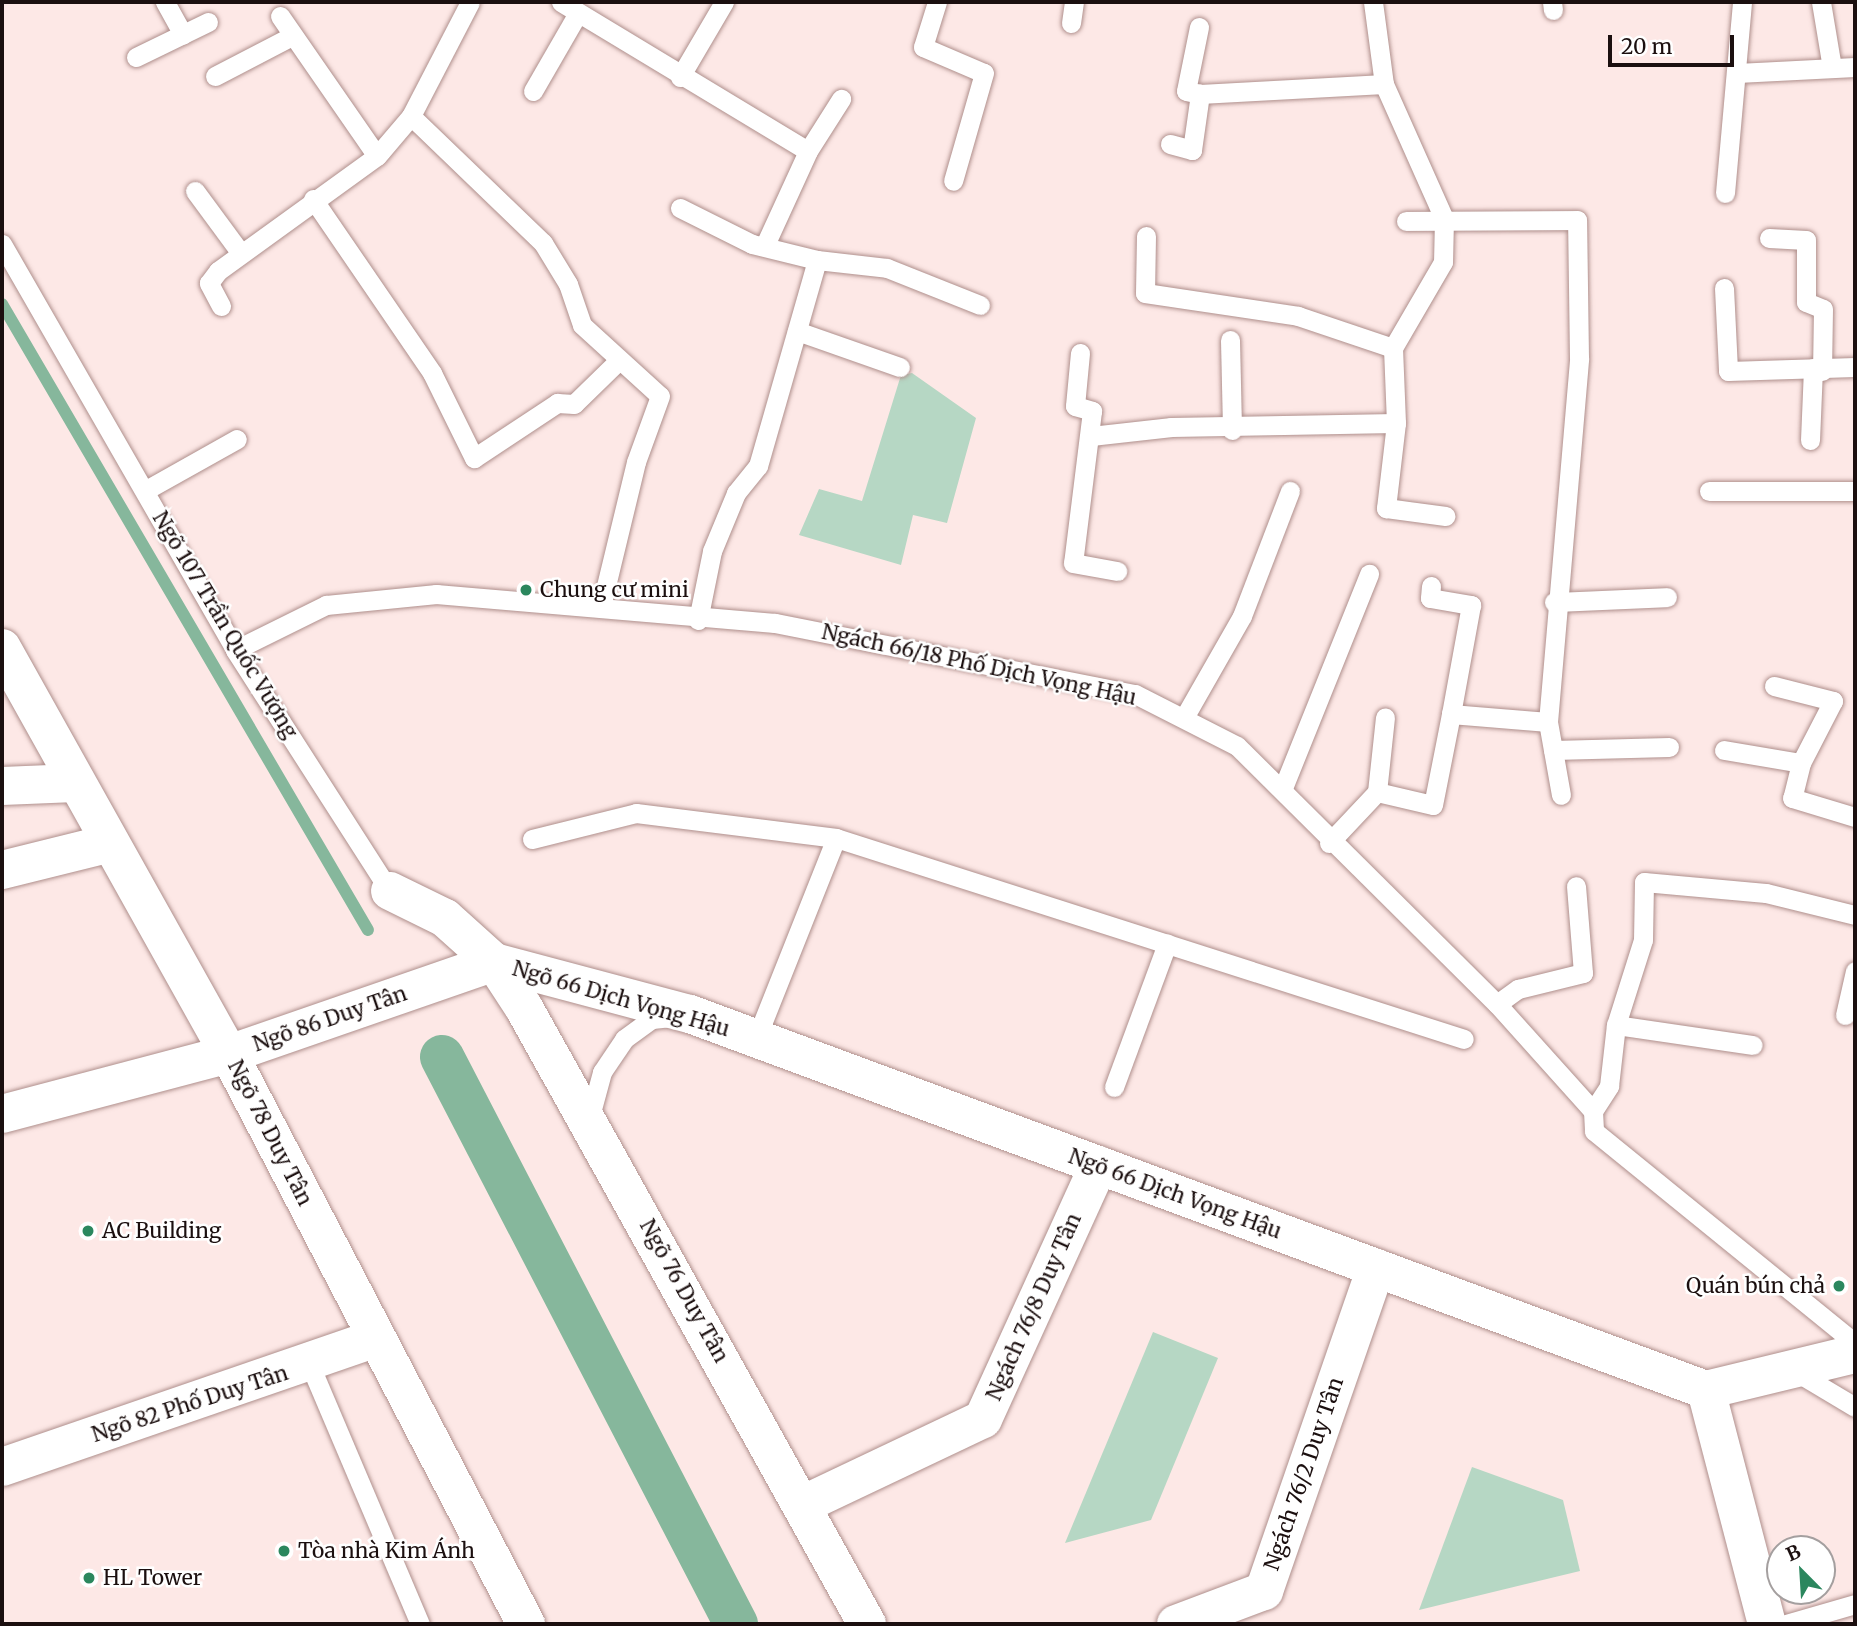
<!DOCTYPE html>
<meta charset="utf-8">
<style>
body{margin:0}
#map{position:relative;width:1857px;height:1626px;overflow:hidden;background:#fde8e6;font-family:Merriweather,serif}
div>[style]{position:absolute}
.green>*{inset:0;background:#b6d7c4}
.stream>*{height:12px;margin:-6px;padding:0 6px;transform-origin:6px;border-radius:6px;background:#86b79c}
.canal>*{height:44px;margin:-22px;padding:0 22px;transform-origin:22px;border-radius:22px;background:#86b79c}
.roads{filter:drop-shadow(0 0 2px #af8f8c) drop-shadow(0 0 2px #af8f8c)}
.lane>*{height:19px;margin:-9.5px;padding:0 9.5px;transform-origin:9.5px;border-radius:9.5px;background:#fff}
.street>*{height:38px;margin:-19px;padding:0 19px;transform-origin:19px;border-radius:19px;background:#fff}
.dots>*{width:19px;height:19px;translate:-50% -50%;box-sizing:border-box;border:4px solid #fff;border-radius:50%}
span{translate:-50% -50%;white-space:nowrap;text-align:center;line-height:1.15;-webkit-text-stroke:5px #fff;paint-order:stroke}
.poi-label{font-size:21px;color:#1b0f0f}
.left{translate:0 -50%;text-align:left}
.right{translate:-100% -50%;text-align:right}
.street-label{font-size:21px;color:#1b0f0f}
.frame{position:absolute;inset:0;border:4px solid #1b0f0f;pointer-events:none}
.north{position:absolute;left:1766px;top:1535px;width:70px;height:70px;box-sizing:border-box;background:#fff;border:2px solid #a49f9f;border-radius:50%;rotate:336deg;font-size:19px;font-weight:700;line-height:28px;text-align:center;color:#1b0f0f}
.north::after{content:'';display:block;margin:auto;width:24px;height:32px;background:#2b875e;clip-path:polygon(50% 0,100% 100%,50% 72%,0 100%)}
.scale{position:absolute;left:1608px;top:35px;width:126px;height:32px;box-sizing:border-box;border:4px solid #1b0f0f;border-top:0;padding-left:9px;font-size:21px;line-height:24px;white-space:nowrap;color:#1b0f0f;-webkit-text-stroke:5px #fff;paint-order:stroke}
</style>
<div id="map">
<div class="green">
<i style="clip-path:polygon(912px 373px,976px 418px,947px 523px,913px 515px,901px 565px,799px 535px,819px 489px,862px 501px,901px 375px)"></i>
<i style="clip-path:polygon(1153px 1332px,1218px 1358px,1151px 1520px,1065px 1543px)"></i>
<i style="clip-path:polygon(1472px 1467px,1563px 1500px,1580px 1571px,1419px 1610px)"></i>
</div>
<div class="stream">
<i style="left:2px;top:304px;width:725px;rotate:59.69deg"></i>
</div>
<div class="canal">
<i style="left:442px;top:1057px;width:639px;rotate:62.59deg"></i>
</div>
<div class="roads">
<div class="lane">
<i style="left:165px;top:2px;width:37px;rotate:61deg"></i>
<i style="left:561px;top:2px;width:288px;rotate:31.1deg"></i>
<i style="left:937px;top:2px;width:47px;rotate:107.3deg"></i>
<i style="left:923px;top:47px;width:66px;rotate:23.1deg"></i>
<i style="left:984px;top:73px;width:112px;rotate:106deg"></i>
<i style="left:1373px;top:2px;width:83px;rotate:82.4deg"></i>
<i style="left:1384px;top:84px;width:148px;rotate:66deg"></i>
<i style="left:1444px;top:219px;width:43px;rotate:91.3deg"></i>
<i style="left:1443px;top:262px;width:99px;rotate:120.2deg"></i>
<i style="left:1393px;top:348px;width:75px;rotate:87.7deg"></i>
<i style="left:1396px;top:423px;width:86px;rotate:96.7deg"></i>
<i style="left:1386px;top:508px;width:60px;rotate:7.7deg"></i>
<i style="left:1552px;top:2px;width:8px;rotate:83deg"></i>
<i style="left:1821px;top:2px;width:67px;rotate:80.5deg"></i>
<i style="left:280px;top:16px;width:170px;rotate:55.3deg"></i>
<i style="left:1071px;top:23px;width:21px;rotate:-82deg"></i>
<i style="left:1199px;top:27px;width:65px;rotate:101.5deg"></i>
<i style="left:1186px;top:91px;width:14px;rotate:12deg"></i>
<i style="left:136px;top:57px;width:80px;rotate:-25.9deg"></i>
<i style="left:1737px;top:73px;width:118px;rotate:-2.9deg"></i>
<i style="left:215px;top:76px;width:87px;rotate:-27.5deg"></i>
<i style="left:680px;top:77px;width:87px;rotate:-59.6deg"></i>
<i style="left:533px;top:91px;width:90px;rotate:-60deg"></i>
<i style="left:411px;top:116px;width:183px;rotate:43.9deg"></i>
<i style="left:543px;top:243px;width:48px;rotate:58.6deg"></i>
<i style="left:568px;top:284px;width:43px;rotate:71.1deg"></i>
<i style="left:582px;top:325px;width:105px;rotate:42.3deg"></i>
<i style="left:660px;top:396px;width:70px;rotate:110deg"></i>
<i style="left:636px;top:462px;width:149px;rotate:103.6deg"></i>
<i style="left:1170px;top:144px;width:23px;rotate:15deg"></i>
<i style="left:1192px;top:150px;width:57px;rotate:-81.9deg"></i>
<i style="left:1200px;top:94px;width:184px;rotate:-3.1deg"></i>
<i style="left:195px;top:191px;width:76px;rotate:53.6deg"></i>
<i style="left:1725px;top:193px;width:192px;rotate:-84.9deg"></i>
<i style="left:313px;top:199px;width:211px;rotate:55.6deg"></i>
<i style="left:432px;top:373px;width:95px;rotate:63.7deg"></i>
<i style="left:474px;top:458px;width:100px;rotate:-33.5deg"></i>
<i style="left:557px;top:403px;width:17px;rotate:3deg"></i>
<i style="left:574px;top:404px;width:62px;rotate:-44.3deg"></i>
<i style="left:680px;top:208px;width:80px;rotate:26.6deg"></i>
<i style="left:752px;top:244px;width:67px;rotate:13.8deg"></i>
<i style="left:817px;top:260px;width:70px;rotate:6.5deg"></i>
<i style="left:887px;top:268px;width:100px;rotate:21.7deg"></i>
<i style="left:1146px;top:236px;width:57px;rotate:91deg"></i>
<i style="left:1145px;top:293px;width:155px;rotate:8.5deg"></i>
<i style="left:1298px;top:316px;width:100px;rotate:18.6deg"></i>
<i style="left:1769px;top:238px;width:37px;rotate:3deg"></i>
<i style="left:1806px;top:240px;width:62px;rotate:90deg"></i>
<i style="left:1806px;top:302px;width:18px;rotate:22deg"></i>
<i style="left:1823px;top:309px;width:62px;rotate:90.9deg"></i>
<i style="left:2px;top:244px;width:468px;rotate:60.1deg"></i>
<i style="left:235px;top:650px;width:287px;rotate:57.3deg"></i>
<i style="left:765px;top:245px;width:103px;rotate:-65.4deg"></i>
<i style="left:808px;top:151px;width:62px;rotate:-57.6deg"></i>
<i style="left:1724px;top:288px;width:83px;rotate:87.2deg"></i>
<i style="left:1728px;top:371px;width:127px;rotate:-1.8deg"></i>
<i style="left:221px;top:306px;width:26px;rotate:-118deg"></i>
<i style="left:209px;top:283px;width:15px;rotate:-53deg"></i>
<i style="left:218px;top:271px;width:196px;rotate:-35.9deg"></i>
<i style="left:377px;top:156px;width:52px;rotate:-49.6deg"></i>
<i style="left:411px;top:116px;width:128px;rotate:-62.6deg"></i>
<i style="left:797px;top:331px;width:109px;rotate:19.3deg"></i>
<i style="left:1230px;top:340px;width:90px;rotate:88.7deg"></i>
<i style="left:1080px;top:353px;width:53px;rotate:95.4deg"></i>
<i style="left:1075px;top:406px;width:18px;rotate:16deg"></i>
<i style="left:1092px;top:411px;width:153px;rotate:97.1deg"></i>
<i style="left:1073px;top:563px;width:45px;rotate:10.3deg"></i>
<i style="left:1091px;top:436px;width:81px;rotate:-6.4deg"></i>
<i style="left:1171px;top:427px;width:225px;rotate:-1deg"></i>
<i style="left:1810px;top:440px;width:72px;rotate:-87.6deg"></i>
<i style="left:146px;top:490px;width:104px;rotate:-29.3deg"></i>
<i style="left:1709px;top:491px;width:146px"></i>
<i style="left:1431px;top:586px;width:12px;rotate:95deg"></i>
<i style="left:1430px;top:598px;width:42px;rotate:9.7deg"></i>
<i style="left:1471px;top:605px;width:111px;rotate:100.4deg"></i>
<i style="left:1554px;top:602px;width:113px;rotate:-2.5deg"></i>
<i style="left:698px;top:620px;width:70px;rotate:-78.5deg"></i>
<i style="left:712px;top:551px;width:63px;rotate:-67.5deg"></i>
<i style="left:736px;top:493px;width:35px;rotate:-51deg"></i>
<i style="left:758px;top:466px;width:214px;rotate:-74deg"></i>
<i style="left:235px;top:650px;width:102px;rotate:-26.3deg"></i>
<i style="left:326px;top:605px;width:111px;rotate:-5.7deg"></i>
<i style="left:436px;top:594px;width:340px;rotate:4.9deg"></i>
<i style="left:775px;top:623px;width:367px;rotate:11.2deg"></i>
<i style="left:1135px;top:694px;width:114px;rotate:27deg"></i>
<i style="left:1237px;top:746px;width:366px;rotate:44.8deg"></i>
<i style="left:1497px;top:1004px;width:144px;rotate:48.1deg"></i>
<i style="left:1593px;top:1111px;width:20px;rotate:87deg"></i>
<i style="left:1594px;top:1131px;width:336px;rotate:39.1deg"></i>
<i style="left:1774px;top:686px;width:61px;rotate:14.3deg"></i>
<i style="left:1833px;top:701px;width:70px;rotate:117.3deg"></i>
<i style="left:1801px;top:763px;width:36px;rotate:104deg"></i>
<i style="left:1792px;top:798px;width:66px;rotate:16.8deg"></i>
<i style="left:1185px;top:716px;width:115px;rotate:-60.3deg"></i>
<i style="left:1242px;top:616px;width:134px;rotate:-69deg"></i>
<i style="left:1548px;top:722px;width:74px;rotate:79.9deg"></i>
<i style="left:1553px;top:750px;width:116px;rotate:-1.5deg"></i>
<i style="left:1724px;top:750px;width:78px;rotate:9.6deg"></i>
<i style="left:1283px;top:788px;width:231px;rotate:-68.1deg"></i>
<i style="left:1377px;top:792px;width:75px;rotate:-83.9deg"></i>
<i style="left:532px;top:839px;width:107px;rotate:-14deg"></i>
<i style="left:636px;top:813px;width:202px;rotate:7.1deg"></i>
<i style="left:836px;top:838px;width:659px;rotate:17.75deg"></i>
<i style="left:1329px;top:843px;width:70px;rotate:-46.7deg"></i>
<i style="left:1377px;top:792px;width:57px;rotate:13.1deg"></i>
<i style="left:1433px;top:805px;width:93px;rotate:-78.8deg"></i>
<i style="left:1451px;top:714px;width:97px;rotate:4.7deg"></i>
<i style="left:1548px;top:722px;width:365px;rotate:-85.1deg"></i>
<i style="left:1579px;top:358px;width:138px;rotate:-90.8deg"></i>
<i style="left:1577px;top:220px;width:171px;rotate:179.7deg"></i>
<i style="left:1497px;top:1004px;width:26px;rotate:-36deg"></i>
<i style="left:1518px;top:989px;width:67px;rotate:-13.8deg"></i>
<i style="left:1583px;top:973px;width:87px;rotate:-94.6deg"></i>
<i style="left:1845px;top:1015px;width:45px;rotate:-77.2deg"></i>
<i style="left:1616px;top:1025px;width:138px;rotate:8.3deg"></i>
<i style="left:756px;top:1039px;width:216px;rotate:-68.3deg"></i>
<i style="left:1114px;top:1087px;width:153px;rotate:-69.7deg"></i>
<i style="left:1593px;top:1111px;width:30px;rotate:-57deg"></i>
<i style="left:1609px;top:1086px;width:61px;rotate:-83.5deg"></i>
<i style="left:1616px;top:1025px;width:89px;rotate:-72.4deg"></i>
<i style="left:1643px;top:940px;width:58px;rotate:-89deg"></i>
<i style="left:1644px;top:882px;width:122px;rotate:5.2deg"></i>
<i style="left:1766px;top:893px;width:92px;rotate:13.9deg"></i>
<i style="left:589px;top:1120px;width:50px;rotate:-74.8deg"></i>
<i style="left:602px;top:1072px;width:40px;rotate:-56deg"></i>
<i style="left:624px;top:1039px;width:34px;rotate:-36deg"></i>
<i style="left:652px;top:1019px;width:19px;rotate:-6deg"></i>
<i style="left:310px;top:1365px;width:281px;rotate:67deg"></i>
<i style="left:1793px;top:1370px;width:72px;rotate:30.8deg"></i>
<i style="left:1786px;top:1624px;width:72px;rotate:-16.2deg"></i>
</div>
<div class="street">
<i style="left:2px;top:648px;width:465px;rotate:60.8deg"></i>
<i style="left:229px;top:1054px;width:643px;rotate:62.48deg"></i>
<i style="left:2px;top:786px;width:73px;rotate:-2.4deg"></i>
<i style="left:2px;top:870px;width:108px;rotate:-13.9deg"></i>
<i style="left:390px;top:891px;width:61px;rotate:26.1deg"></i>
<i style="left:445px;top:918px;width:66px;rotate:41.9deg"></i>
<i style="left:494px;top:962px;width:55px;rotate:56.9deg"></i>
<i style="left:524px;top:1008px;width:705px;rotate:60.89deg"></i>
<i style="left:494px;top:962px;width:203px;rotate:14.9deg"></i>
<i style="left:690px;top:1014px;width:1083px;rotate:20.31deg"></i>
<i style="left:1706px;top:1390px;width:153px;rotate:-13.6deg"></i>
<i style="left:2px;top:1114px;width:235px;rotate:-14.8deg"></i>
<i style="left:229px;top:1054px;width:281px;rotate:-19.1deg"></i>
<i style="left:1706px;top:1390px;width:242px;rotate:75.4deg"></i>
<i style="left:2px;top:1467px;width:396px;rotate:-19deg"></i>
<i style="left:802px;top:1505px;width:200px;rotate:-25.4deg"></i>
<i style="left:983px;top:1419px;width:279px;rotate:-65.5deg"></i>
<i style="left:1176px;top:1624px;width:94px;rotate:-20.6deg"></i>
<i style="left:1264px;top:1591px;width:342px;rotate:-70.9deg"></i>
</div>
</div>
<div class="dots">
<i style="left:526px;top:590px;background:#2b875e"></i>
<i style="left:88px;top:1231px;background:#2b875e"></i>
<i style="left:1839px;top:1286px;background:#2b875e"></i>
<i style="left:284px;top:1551px;background:#2b875e"></i>
<i style="left:89px;top:1578px;background:#2b875e"></i>
</div>
<div class="poi-label">
<span class="left" style="left:540px;top:590px">Chung cư mini</span>
<span class="left" style="left:102px;top:1231px">AC Building</span>
<span class="right" style="left:1825px;top:1286px">Quán bún chả</span>
<span class="left" style="left:298px;top:1551px">Tòa nhà Kim Ánh</span>
<span class="left" style="left:103px;top:1578px">HL Tower</span>
</div>
<div class="street-label">
<span style="left:225px;top:625px;rotate:59deg">Ngõ 107 Trần Quốc Vượng</span>
<span style="left:979px;top:665px;rotate:12deg">Ngách 66/18 Phố Dịch Vọng Hậu</span>
<span style="left:621px;top:999px;rotate:16deg">Ngõ 66 Dịch Vọng Hậu</span>
<span style="left:330px;top:1019px;rotate:-19deg">Ngõ 86 Duy Tân</span>
<span style="left:270px;top:1133px;rotate:63deg">Ngõ 78 Duy Tân</span>
<span style="left:1175px;top:1194px;rotate:20deg">Ngõ 66 Dịch Vọng Hậu</span>
<span style="left:684px;top:1291px;rotate:61deg">Ngõ 76 Duy Tân</span>
<span style="left:1034px;top:1307px;rotate:-66deg">Ngách 76/8 Duy Tân</span>
<span style="left:190px;top:1404px;rotate:-18deg">Ngõ 82 Phố Duy Tân</span>
<span style="left:1304px;top:1474px;rotate:-71deg">Ngách 76/2 Duy Tân</span>
</div>
<div class="frame"></div>
<div class="north">B</div>
<div class="scale">20 m</div>
</div>
